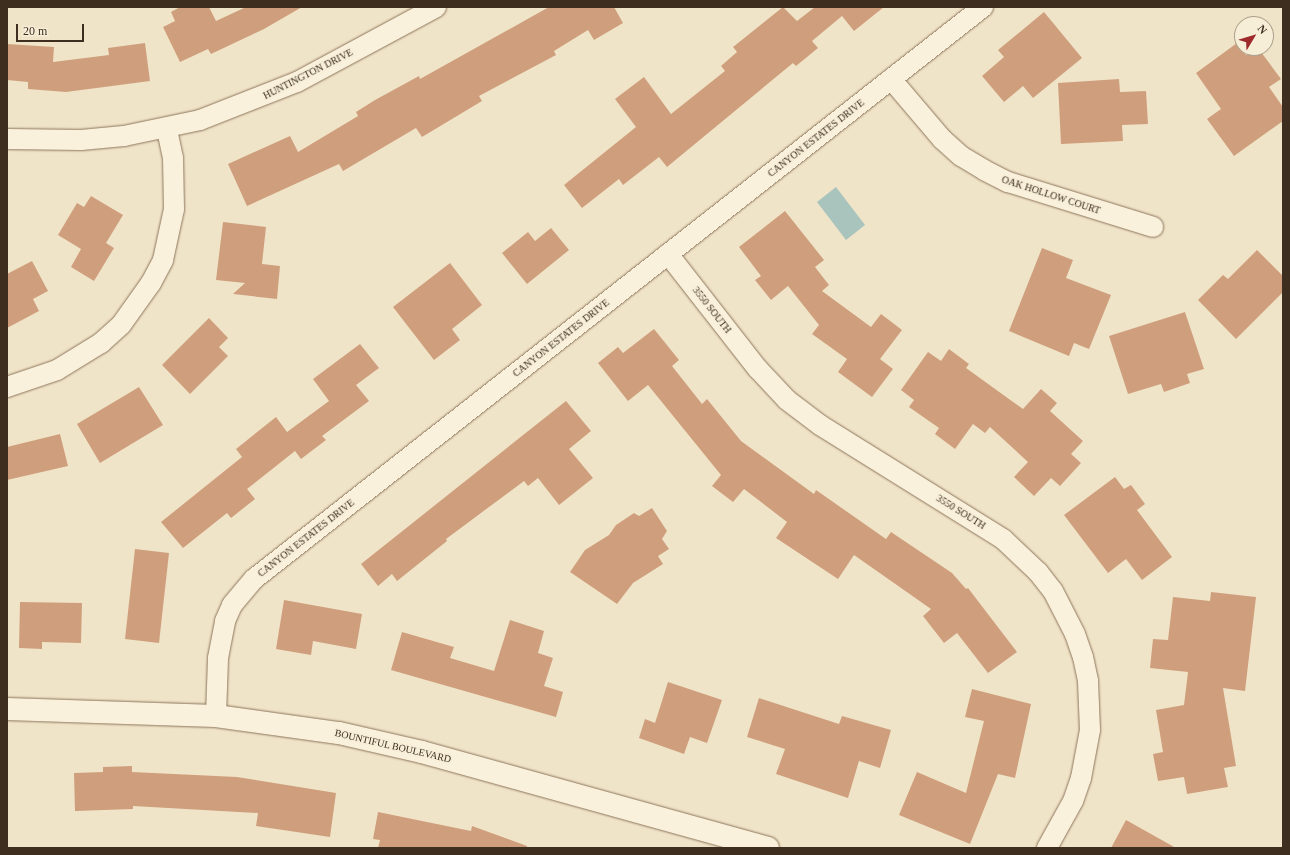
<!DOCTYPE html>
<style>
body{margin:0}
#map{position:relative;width:1290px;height:855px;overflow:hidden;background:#f0e4c8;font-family:Georgia,serif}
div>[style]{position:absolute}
.water>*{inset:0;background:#a9c4bc}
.building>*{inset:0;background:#cf9f7d}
.roads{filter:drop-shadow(0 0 1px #8d765c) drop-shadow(0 0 1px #8d765c)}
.street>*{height:20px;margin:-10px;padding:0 10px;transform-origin:10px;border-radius:10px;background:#faf1dc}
.secondary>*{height:22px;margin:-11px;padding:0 11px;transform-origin:11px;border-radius:11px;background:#faf1dc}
span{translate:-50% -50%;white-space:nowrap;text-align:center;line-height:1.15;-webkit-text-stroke:3.5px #f7eed8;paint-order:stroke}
.street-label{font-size:10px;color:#3d2e20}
.frame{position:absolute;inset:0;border:8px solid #3d2e20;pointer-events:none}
.north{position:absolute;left:1234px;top:16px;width:40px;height:40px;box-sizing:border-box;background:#f7eed8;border:1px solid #ada18e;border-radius:50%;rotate:52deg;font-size:11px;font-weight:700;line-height:16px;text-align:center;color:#3d2e20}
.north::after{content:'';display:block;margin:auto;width:14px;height:18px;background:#9e2a2b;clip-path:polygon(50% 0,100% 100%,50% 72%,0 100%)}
.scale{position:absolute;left:16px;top:24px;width:68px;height:18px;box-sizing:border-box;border:2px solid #3d2e20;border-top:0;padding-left:5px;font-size:12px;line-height:14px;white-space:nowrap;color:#3d2e20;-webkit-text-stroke:3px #f7eed8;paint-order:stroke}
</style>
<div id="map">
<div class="water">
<i style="clip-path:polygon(836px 187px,865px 225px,846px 240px,817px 202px)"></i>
</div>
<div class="building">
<i style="clip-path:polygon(180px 7px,209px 7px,216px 21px,246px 7px,302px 7px,264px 29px,211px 54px,208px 49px,180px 62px,163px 27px,175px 21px,171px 12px)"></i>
<i style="clip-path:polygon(549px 7px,614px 7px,623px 23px,594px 40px,588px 30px,554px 51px,556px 55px,479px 96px,482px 101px,422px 137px,416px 128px,343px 171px,339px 164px,247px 206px,228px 164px,290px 136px,298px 152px,358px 116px,356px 112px,375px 100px,419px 76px,420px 79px)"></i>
<i style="clip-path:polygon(783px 7px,797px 21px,815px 7px,884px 7px,854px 31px,842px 16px,812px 41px,818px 48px,796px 66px,793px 63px,667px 167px,659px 157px,623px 185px,619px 179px,582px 208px,564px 185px,636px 127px,615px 99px,644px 77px,671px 114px,725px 71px,721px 66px,737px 52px,733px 47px)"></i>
<i style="clip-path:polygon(1044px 12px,1082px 58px,1033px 98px,1023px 86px,1004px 102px,982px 76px,1004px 57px,998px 50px)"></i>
<i style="clip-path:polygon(145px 43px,150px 81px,66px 92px,28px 89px,28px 82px,7px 80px,7px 44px,54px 47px,53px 62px,109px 55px,108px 48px)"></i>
<i style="clip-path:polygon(1237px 43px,1246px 55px,1258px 48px,1281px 79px,1269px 87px,1283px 107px,1283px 121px,1234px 156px,1207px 119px,1221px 109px,1196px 73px)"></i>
<i style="clip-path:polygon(1119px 79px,1120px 92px,1146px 91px,1148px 124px,1122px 125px,1123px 141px,1061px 144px,1058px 83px)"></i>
<i style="clip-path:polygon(91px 196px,123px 215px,106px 243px,114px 248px,94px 281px,71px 267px,81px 249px,58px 235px,77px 203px,84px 207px)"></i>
<i style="clip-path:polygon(785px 211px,824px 260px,815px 267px,829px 285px,822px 291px,871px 327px,881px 314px,902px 330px,880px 359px,893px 369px,872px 397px,838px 372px,847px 359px,812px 334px,819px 325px,788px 286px,771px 300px,755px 280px,761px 276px,739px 247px)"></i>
<i style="clip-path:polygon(223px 222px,266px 227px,262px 264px,280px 266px,277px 299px,233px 294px,245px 283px,216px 280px)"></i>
<i style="clip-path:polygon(551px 228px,569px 250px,527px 284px,502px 253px,528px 232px,535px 241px)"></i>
<i style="clip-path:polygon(1042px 248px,1073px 260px,1066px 278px,1111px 295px,1089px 349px,1074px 343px,1069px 356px,1009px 331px)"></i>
<i style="clip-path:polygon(1257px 250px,1283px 276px,1283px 292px,1236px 339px,1198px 300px,1223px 275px,1228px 279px)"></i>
<i style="clip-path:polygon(32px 261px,48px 291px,33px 299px,39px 311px,7px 328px,7px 274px)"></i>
<i style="clip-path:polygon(450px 263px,482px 305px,452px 329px,460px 340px,434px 360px,393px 307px)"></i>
<i style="clip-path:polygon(1185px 312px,1204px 369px,1187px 374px,1190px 383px,1164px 392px,1161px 384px,1128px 394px,1109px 336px)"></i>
<i style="clip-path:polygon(209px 318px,228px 338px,219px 347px,228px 356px,190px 394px,162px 365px)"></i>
<i style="clip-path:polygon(654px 329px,679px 360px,672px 366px,702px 404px,707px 399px,741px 441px,814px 494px,816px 490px,886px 539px,891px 532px,952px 573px,966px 589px,968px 588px,1017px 652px,988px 673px,957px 633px,944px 643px,923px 616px,931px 609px,854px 555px,838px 579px,776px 538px,787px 522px,744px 489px,733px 502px,712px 486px,721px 475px,648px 385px,628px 401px,598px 363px,618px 347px,623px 353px)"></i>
<i style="clip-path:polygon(360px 344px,379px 368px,356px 385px,369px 401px,322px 436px,326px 440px,301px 459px,295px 451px,247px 489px,255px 499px,231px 518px,227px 513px,183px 548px,161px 522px,242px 457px,236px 449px,276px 417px,287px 432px,329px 401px,313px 379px)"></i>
<i style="clip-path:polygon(949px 349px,969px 364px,966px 368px,1023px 409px,1041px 389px,1057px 403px,1050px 411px,1083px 441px,1071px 454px,1081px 463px,1060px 486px,1051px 478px,1034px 496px,1014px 477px,1028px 462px,990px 427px,985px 433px,973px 424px,955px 449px,935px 434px,939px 428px,909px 407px,914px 400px,901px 390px,928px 352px,941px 361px)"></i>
<i style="clip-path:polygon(139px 387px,163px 425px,100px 463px,77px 424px)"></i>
<i style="clip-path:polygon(566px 401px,591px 431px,569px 449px,593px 478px,559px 505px,538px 478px,528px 486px,524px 481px,446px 539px,447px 541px,397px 581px,392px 574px,378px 586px,361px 564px)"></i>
<i style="clip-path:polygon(60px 434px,68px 466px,7px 480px,7px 447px)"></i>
<i style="clip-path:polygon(1115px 477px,1124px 489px,1131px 485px,1145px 504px,1137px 510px,1172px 557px,1142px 580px,1126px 559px,1108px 573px,1064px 515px)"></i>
<i style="clip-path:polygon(652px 508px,667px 531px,662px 539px,669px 549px,658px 556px,663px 564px,633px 583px,617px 604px,570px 572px,585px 550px,609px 535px,616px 525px,634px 513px,639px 516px)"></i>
<i style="clip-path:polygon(135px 549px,169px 553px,159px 643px,125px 639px)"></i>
<i style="clip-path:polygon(1211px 592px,1256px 597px,1245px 691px,1223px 688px,1236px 766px,1224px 768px,1228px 787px,1187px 794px,1184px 777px,1158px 781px,1153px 754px,1163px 752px,1156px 710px,1184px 705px,1188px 672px,1150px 668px,1153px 639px,1168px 640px,1173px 597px,1210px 601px)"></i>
<i style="clip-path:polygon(284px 600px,362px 614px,356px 649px,313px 641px,311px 655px,276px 649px)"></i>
<i style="clip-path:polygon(20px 602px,82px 603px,81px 643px,42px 642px,42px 649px,19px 648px)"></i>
<i style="clip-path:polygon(510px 620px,544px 631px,538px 653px,553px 658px,544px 686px,563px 692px,556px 717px,391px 670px,402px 632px,454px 647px,450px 658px,494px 671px)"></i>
<i style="clip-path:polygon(668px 682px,722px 700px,707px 743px,690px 737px,684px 754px,639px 738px,645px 719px,655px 723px)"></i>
<i style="clip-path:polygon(972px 689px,1031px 704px,1015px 778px,998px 774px,970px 844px,899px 815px,917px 772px,966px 793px,984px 721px,965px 717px)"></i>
<i style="clip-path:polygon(759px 698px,839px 724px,842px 716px,891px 730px,880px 768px,859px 761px,848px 798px,776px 774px,785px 749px,747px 737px)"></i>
<i style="clip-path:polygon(132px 766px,132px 772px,237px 777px,336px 793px,330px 837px,256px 826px,258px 813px,133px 806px,133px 809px,75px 811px,74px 773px,103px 772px,103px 767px)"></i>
<i style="clip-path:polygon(378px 812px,471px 831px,472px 826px,527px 846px,527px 848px,378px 848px,380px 840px,373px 839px)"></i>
<i style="clip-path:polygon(1126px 820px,1176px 848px,1111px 848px)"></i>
</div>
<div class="roads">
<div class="street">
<i style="left:891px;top:79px;width:79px;rotate:49.6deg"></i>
<i style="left:942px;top:139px;width:25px;rotate:42deg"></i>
<i style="left:961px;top:156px;width:27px;rotate:31deg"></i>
<i style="left:984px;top:170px;width:27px;rotate:27deg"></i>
<i style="left:1008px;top:182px;width:152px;rotate:17.2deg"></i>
<i style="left:7px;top:139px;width:74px;rotate:0.8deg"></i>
<i style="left:81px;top:140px;width:43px;rotate:-5.3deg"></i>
<i style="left:124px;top:136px;width:78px;rotate:-11.9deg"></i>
<i style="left:200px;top:120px;width:104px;rotate:-21.4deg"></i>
<i style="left:297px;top:82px;width:158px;rotate:-28.3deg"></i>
<i style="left:668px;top:254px;width:146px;rotate:52deg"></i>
<i style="left:758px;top:369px;width:42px;rotate:46.9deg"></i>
<i style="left:787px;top:400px;width:41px;rotate:37.1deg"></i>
<i style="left:820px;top:425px;width:216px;rotate:31.9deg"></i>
<i style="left:1003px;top:539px;width:48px;rotate:43.3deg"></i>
<i style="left:1038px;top:572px;width:24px;rotate:52deg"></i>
<i style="left:1053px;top:591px;width:48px;rotate:62.9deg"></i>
<i style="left:1075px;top:634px;width:24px;rotate:71deg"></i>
<i style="left:1083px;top:657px;width:25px;rotate:78deg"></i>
<i style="left:1088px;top:681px;width:49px;rotate:87.7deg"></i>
<i style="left:1090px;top:730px;width:49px;rotate:100.6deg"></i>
<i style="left:1081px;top:778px;width:24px;rotate:109deg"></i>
<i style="left:1073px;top:801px;width:54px;rotate:119deg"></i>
<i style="left:7px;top:387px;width:53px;rotate:-18.8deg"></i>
<i style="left:57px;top:370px;width:52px;rotate:-31.5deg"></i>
<i style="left:101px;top:343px;width:27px;rotate:-42deg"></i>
<i style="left:121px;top:325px;width:52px;rotate:-54.5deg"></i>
<i style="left:151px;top:283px;width:26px;rotate:-62deg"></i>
<i style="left:163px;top:260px;width:52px;rotate:-77.8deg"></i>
<i style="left:174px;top:209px;width:51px;rotate:-91.1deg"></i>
<i style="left:173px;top:158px;width:30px;rotate:-102deg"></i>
<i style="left:216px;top:716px;width:58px;rotate:-88deg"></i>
<i style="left:218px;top:658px;width:38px;rotate:-79deg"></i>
<i style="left:225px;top:621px;width:17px;rotate:-66deg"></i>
<i style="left:232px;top:605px;width:34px;rotate:-50deg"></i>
<i style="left:254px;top:579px;width:927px;rotate:-38.12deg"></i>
</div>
<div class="secondary">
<i style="left:7px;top:709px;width:209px;rotate:1.9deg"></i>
<i style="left:216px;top:716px;width:124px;rotate:7.9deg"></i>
<i style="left:339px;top:733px;width:85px;rotate:12.9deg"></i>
<i style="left:422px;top:752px;width:359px;rotate:15.5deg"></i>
</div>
</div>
<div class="street-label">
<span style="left:308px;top:74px;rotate:-27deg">HUNTINGTON DRIVE</span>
<span style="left:816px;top:138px;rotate:-38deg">CANYON ESTATES DRIVE</span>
<span style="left:1051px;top:195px;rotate:18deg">OAK HOLLOW COURT</span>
<span style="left:712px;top:310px;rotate:52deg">3550 SOUTH</span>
<span style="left:561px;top:338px;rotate:-38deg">CANYON ESTATES DRIVE</span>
<span style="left:961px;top:512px;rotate:32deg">3550 SOUTH</span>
<span style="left:306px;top:538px;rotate:-38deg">CANYON ESTATES DRIVE</span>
<span style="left:393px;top:746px;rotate:13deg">BOUNTIFUL BOULEVARD</span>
</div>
<div class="frame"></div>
<div class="north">N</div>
<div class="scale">20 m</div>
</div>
